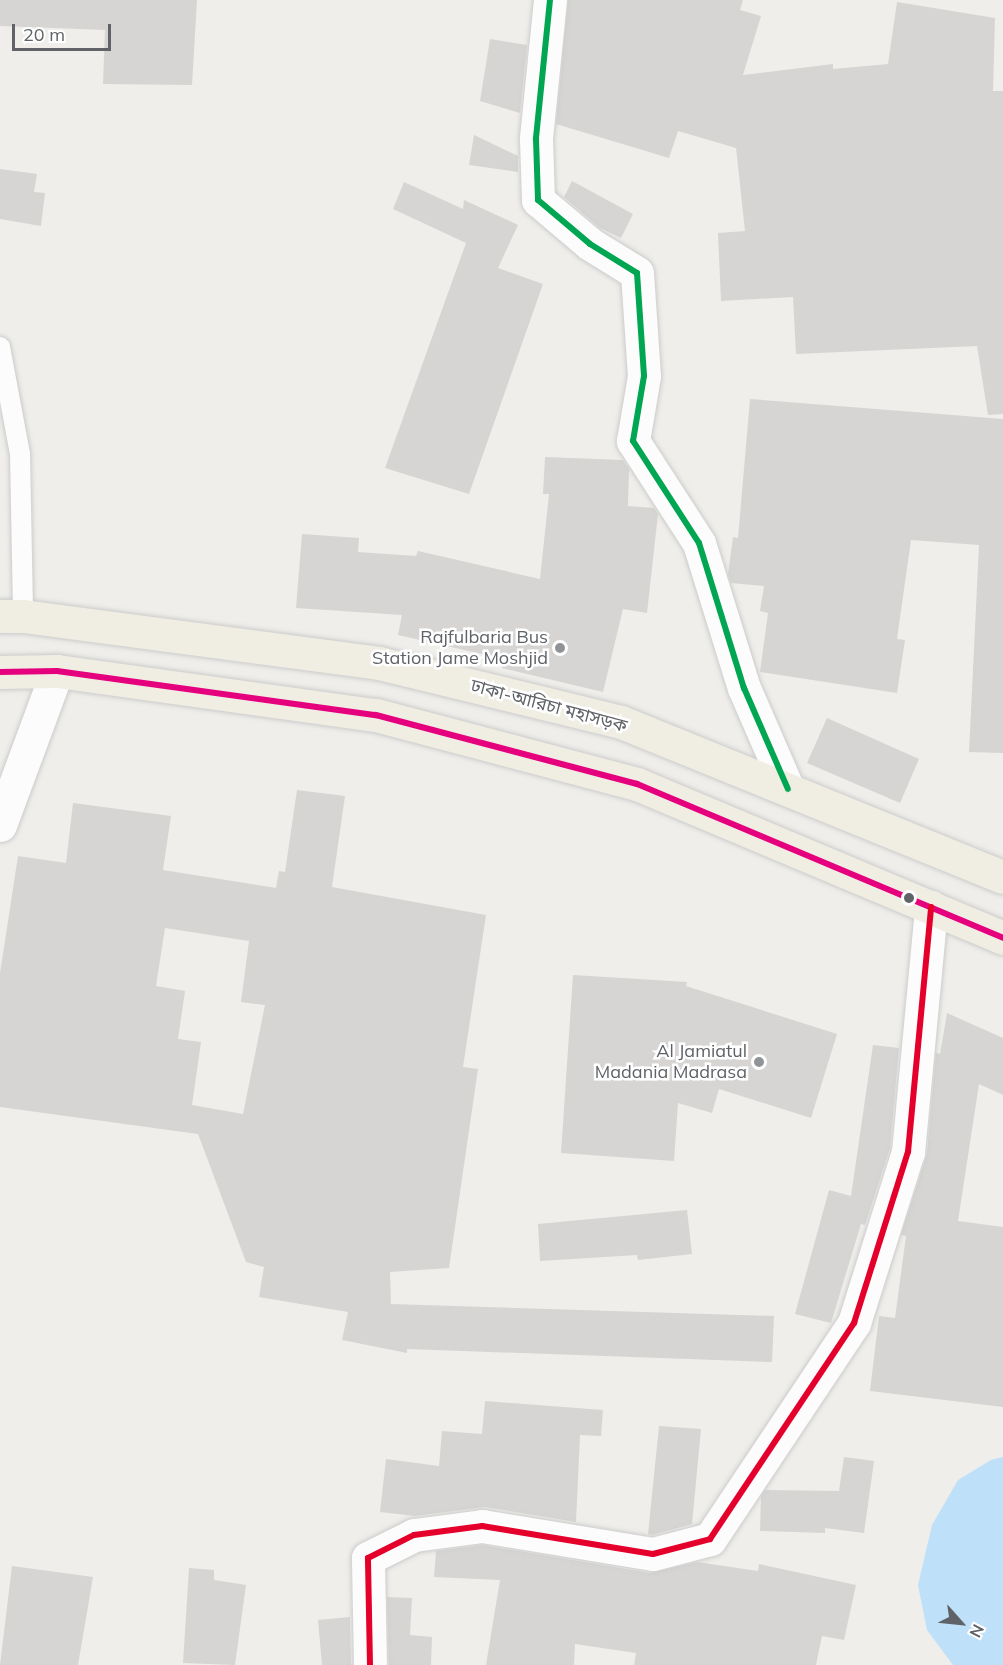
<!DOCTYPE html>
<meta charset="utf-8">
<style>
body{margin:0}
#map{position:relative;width:1003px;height:1665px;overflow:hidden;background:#efeeea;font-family:Mulish,"Noto Sans Bengali",sans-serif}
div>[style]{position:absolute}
.water>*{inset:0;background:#bfe0f9}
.building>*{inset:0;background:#d6d5d3}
.roads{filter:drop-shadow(0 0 2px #cbcccc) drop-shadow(0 0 2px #cbcccc)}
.lane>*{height:20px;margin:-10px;padding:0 10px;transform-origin:10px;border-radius:10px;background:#fdfcfc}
.street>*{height:33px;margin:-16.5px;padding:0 16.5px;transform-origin:16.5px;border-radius:16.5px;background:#fdfcfc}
.highway>*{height:33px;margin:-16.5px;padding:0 16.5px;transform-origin:16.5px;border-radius:16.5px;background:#f0ede3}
.bus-1>*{height:6px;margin:-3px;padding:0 3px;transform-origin:3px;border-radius:3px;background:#e5007d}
.bus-2>*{height:6px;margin:-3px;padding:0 3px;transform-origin:3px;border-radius:3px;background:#00a651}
.bus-3>*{height:6px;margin:-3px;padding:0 3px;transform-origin:3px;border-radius:3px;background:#e4002b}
.dots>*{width:16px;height:16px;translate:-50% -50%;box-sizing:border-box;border:3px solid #fff;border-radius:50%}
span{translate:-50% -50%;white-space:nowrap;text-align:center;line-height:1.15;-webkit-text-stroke:5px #fff;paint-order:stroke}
.poi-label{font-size:18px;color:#5f6368}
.right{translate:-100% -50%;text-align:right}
.street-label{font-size:18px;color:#5f6368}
.north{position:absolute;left:931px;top:1593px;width:60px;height:60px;-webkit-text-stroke:4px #fff;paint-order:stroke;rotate:117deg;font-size:16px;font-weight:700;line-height:24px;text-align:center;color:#5f6368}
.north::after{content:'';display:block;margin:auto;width:21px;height:27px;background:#5f6368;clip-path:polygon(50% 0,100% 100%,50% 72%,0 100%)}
.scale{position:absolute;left:12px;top:24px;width:99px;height:27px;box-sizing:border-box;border:3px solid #5f6368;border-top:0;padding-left:8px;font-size:18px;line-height:21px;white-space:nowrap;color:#5f6368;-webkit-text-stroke:4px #fff;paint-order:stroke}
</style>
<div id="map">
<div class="water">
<i style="clip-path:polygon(1003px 1457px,1003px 1665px,953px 1665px,927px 1630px,918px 1585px,932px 1525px,958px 1480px,991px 1460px)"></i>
</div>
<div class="building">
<i style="clip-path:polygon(0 0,197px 0,192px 85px,103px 84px,105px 30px,0 26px)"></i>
<i style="clip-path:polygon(568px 0,743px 0,740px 10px,761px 16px,743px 75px,833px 64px,833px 69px,888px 64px,897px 2px,995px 18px,993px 91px,1003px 91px,1003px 414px,988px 415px,977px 346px,796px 354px,793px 297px,721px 301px,718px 233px,745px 231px,736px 148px,678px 131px,669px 158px,556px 124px)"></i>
<i style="clip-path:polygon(490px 39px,527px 45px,520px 113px,480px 101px)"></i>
<i style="clip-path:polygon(474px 135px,518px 156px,518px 172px,469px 165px)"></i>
<i style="clip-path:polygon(0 169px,37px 174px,34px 192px,45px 193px,41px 226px,0 219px)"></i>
<i style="clip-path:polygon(572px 181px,633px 214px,621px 238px,600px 228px,564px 197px)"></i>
<i style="clip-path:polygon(404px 182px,463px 209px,464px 200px,518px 225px,498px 268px,543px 284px,469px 494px,385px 468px,466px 243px,393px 209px)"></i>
<i style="clip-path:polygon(750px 399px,1003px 419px,1003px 753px,969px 752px,979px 545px,911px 540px,897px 639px,905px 640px,897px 693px,760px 672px,768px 613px,760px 611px,764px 586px,731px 583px,728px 574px,733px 537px,738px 538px)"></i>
<i style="clip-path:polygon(545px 457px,623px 460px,629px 469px,628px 506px,654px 508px,658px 514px,647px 613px,623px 609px,603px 692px,502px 668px,504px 659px,398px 635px,402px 615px,296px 608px,302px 534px,359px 538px,358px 552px,416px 556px,418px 551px,540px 579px,549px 494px,543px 494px)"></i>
<i style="clip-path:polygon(827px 718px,919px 759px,900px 803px,807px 763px)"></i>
<i style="clip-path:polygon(evenodd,297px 790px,345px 796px,332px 887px,486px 915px,463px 1067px,478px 1069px,449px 1268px,390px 1272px,391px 1304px,774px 1316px,772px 1362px,407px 1349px,407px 1353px,342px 1340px,348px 1312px,259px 1297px,264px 1267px,246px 1262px,198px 1134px,0 1107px,0 973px,18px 856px,66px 863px,73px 803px,171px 816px,163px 870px,276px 888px,279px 871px,285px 872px,297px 790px,165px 928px,249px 941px,241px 1002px,265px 1005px,243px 1114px,192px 1105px,201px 1042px,178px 1039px,185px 991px,156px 986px,165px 928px)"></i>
<i style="clip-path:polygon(573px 975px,687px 982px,686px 986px,837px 1034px,811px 1118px,719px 1089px,712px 1113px,678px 1103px,674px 1161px,561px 1153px)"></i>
<i style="clip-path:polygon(947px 1013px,1003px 1038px,1003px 1095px,979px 1084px,958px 1221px,1003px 1227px,1003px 1407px,870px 1391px,879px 1316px,895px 1318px,906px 1236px,901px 1235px,927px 1154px,936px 1053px,940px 1054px)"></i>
<i style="clip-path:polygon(873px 1045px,899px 1048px,890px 1148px,865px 1225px,861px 1224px,831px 1323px,795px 1314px,829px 1190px,851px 1196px)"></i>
<i style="clip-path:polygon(687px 1210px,692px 1254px,638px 1260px,637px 1255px,540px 1261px,538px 1224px)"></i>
<i style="clip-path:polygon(485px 1401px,603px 1410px,601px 1436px,580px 1435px,576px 1522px,485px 1507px,415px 1516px,380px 1512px,386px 1459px,439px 1466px,442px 1431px,482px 1434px)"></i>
<i style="clip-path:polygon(659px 1426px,701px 1429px,692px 1524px,652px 1535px,648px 1534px)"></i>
<i style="clip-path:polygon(844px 1457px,874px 1461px,864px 1533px,825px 1528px,825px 1533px,760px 1531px,761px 1496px,765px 1490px,839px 1491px)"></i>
<i style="clip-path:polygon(482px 1545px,650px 1573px,697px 1562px,758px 1571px,759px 1564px,856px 1585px,844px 1640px,822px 1636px,816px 1665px,634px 1665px,636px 1653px,575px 1644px,574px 1665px,486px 1665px,500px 1580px,434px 1577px,436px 1551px)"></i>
<i style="clip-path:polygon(12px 1566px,93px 1577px,78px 1665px,0 1665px)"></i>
<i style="clip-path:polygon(189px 1568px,214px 1570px,214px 1580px,246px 1585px,235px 1665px,183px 1663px)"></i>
<i style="clip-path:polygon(387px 1597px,412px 1598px,410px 1635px,432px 1637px,431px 1665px,389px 1665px)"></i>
<i style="clip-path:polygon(350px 1617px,351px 1665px,322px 1665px,318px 1620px)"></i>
</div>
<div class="roads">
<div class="lane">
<i style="left:0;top:347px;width:109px;rotate:79.4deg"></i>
<i style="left:20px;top:454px;width:162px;rotate:88.9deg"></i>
</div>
<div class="street">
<i style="left:550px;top:0;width:140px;rotate:95.8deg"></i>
<i style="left:536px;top:139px;width:61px;rotate:88.1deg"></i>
<i style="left:538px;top:200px;width:68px;rotate:40.2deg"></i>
<i style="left:590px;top:244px;width:55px;rotate:31.7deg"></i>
<i style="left:637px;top:273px;width:103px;rotate:86.1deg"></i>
<i style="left:644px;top:376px;width:66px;rotate:99.6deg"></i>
<i style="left:633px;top:441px;width:121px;rotate:57.1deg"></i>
<i style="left:699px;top:543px;width:152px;rotate:72.8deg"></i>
<i style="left:744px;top:688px;width:110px;rotate:66.5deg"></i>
<i style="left:0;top:825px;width:164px;rotate:-69.7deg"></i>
<i style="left:370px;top:1665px;width:107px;rotate:-91.1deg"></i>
<i style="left:368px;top:1558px;width:51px;rotate:-26.6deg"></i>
<i style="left:414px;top:1535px;width:69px;rotate:-7.5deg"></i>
<i style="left:482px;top:1526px;width:173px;rotate:9.3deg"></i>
<i style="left:653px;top:1554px;width:59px;rotate:-14.7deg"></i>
<i style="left:710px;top:1539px;width:260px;rotate:-56.3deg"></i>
<i style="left:854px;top:1323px;width:179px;rotate:-72.5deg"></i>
<i style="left:908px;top:1152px;width:246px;rotate:-84.6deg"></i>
</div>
<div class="highway">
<i style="left:0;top:616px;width:23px"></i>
<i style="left:23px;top:616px;width:359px;rotate:7.5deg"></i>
<i style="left:379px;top:663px;width:249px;rotate:13.7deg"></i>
<i style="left:621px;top:722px;width:412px;rotate:22.1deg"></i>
<i style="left:0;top:672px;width:57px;rotate:-1deg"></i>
<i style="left:57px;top:671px;width:322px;rotate:7.9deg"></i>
<i style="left:376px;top:715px;width:270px;rotate:14.8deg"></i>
<i style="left:637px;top:784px;width:397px;rotate:22.8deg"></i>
</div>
</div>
<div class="bus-1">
<i style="left:0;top:672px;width:57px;rotate:-1deg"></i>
<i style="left:57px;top:671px;width:322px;rotate:7.9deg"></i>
<i style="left:376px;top:715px;width:270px;rotate:14.8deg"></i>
<i style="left:637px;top:784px;width:397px;rotate:22.8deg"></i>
</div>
<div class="bus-2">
<i style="left:550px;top:0;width:140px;rotate:95.8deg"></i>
<i style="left:536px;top:139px;width:61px;rotate:88.1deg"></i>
<i style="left:538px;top:200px;width:68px;rotate:40.2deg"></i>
<i style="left:590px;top:244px;width:55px;rotate:31.7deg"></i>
<i style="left:637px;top:273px;width:103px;rotate:86.1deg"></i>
<i style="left:644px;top:376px;width:66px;rotate:99.6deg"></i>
<i style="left:633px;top:441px;width:121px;rotate:57.1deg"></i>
<i style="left:699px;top:543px;width:152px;rotate:72.8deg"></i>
<i style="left:744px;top:688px;width:110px;rotate:66.5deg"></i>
</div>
<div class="bus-3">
<i style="left:370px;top:1665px;width:107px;rotate:-91.1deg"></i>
<i style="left:368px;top:1558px;width:51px;rotate:-26.6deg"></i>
<i style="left:414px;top:1535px;width:69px;rotate:-7.5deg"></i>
<i style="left:482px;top:1526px;width:173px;rotate:9.3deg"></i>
<i style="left:653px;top:1554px;width:59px;rotate:-14.7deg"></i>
<i style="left:710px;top:1539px;width:260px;rotate:-56.3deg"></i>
<i style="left:854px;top:1323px;width:179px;rotate:-72.5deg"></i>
<i style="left:908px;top:1152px;width:246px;rotate:-84.6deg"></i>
</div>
<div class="dots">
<i style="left:560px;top:648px;background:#919496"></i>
<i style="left:909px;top:898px;background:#5f6368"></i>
<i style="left:759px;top:1062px;background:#919496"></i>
</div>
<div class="poi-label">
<span class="right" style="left:548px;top:648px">Rajfulbaria Bus<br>Station Jame Moshjid</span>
<span class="right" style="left:747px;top:1062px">Al Jamiatul<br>Madania Madrasa</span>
</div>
<div class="street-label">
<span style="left:549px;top:706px;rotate:15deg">ঢাকা-আরিচা মহাসড়ক</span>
</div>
<div class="north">N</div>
<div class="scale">20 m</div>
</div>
